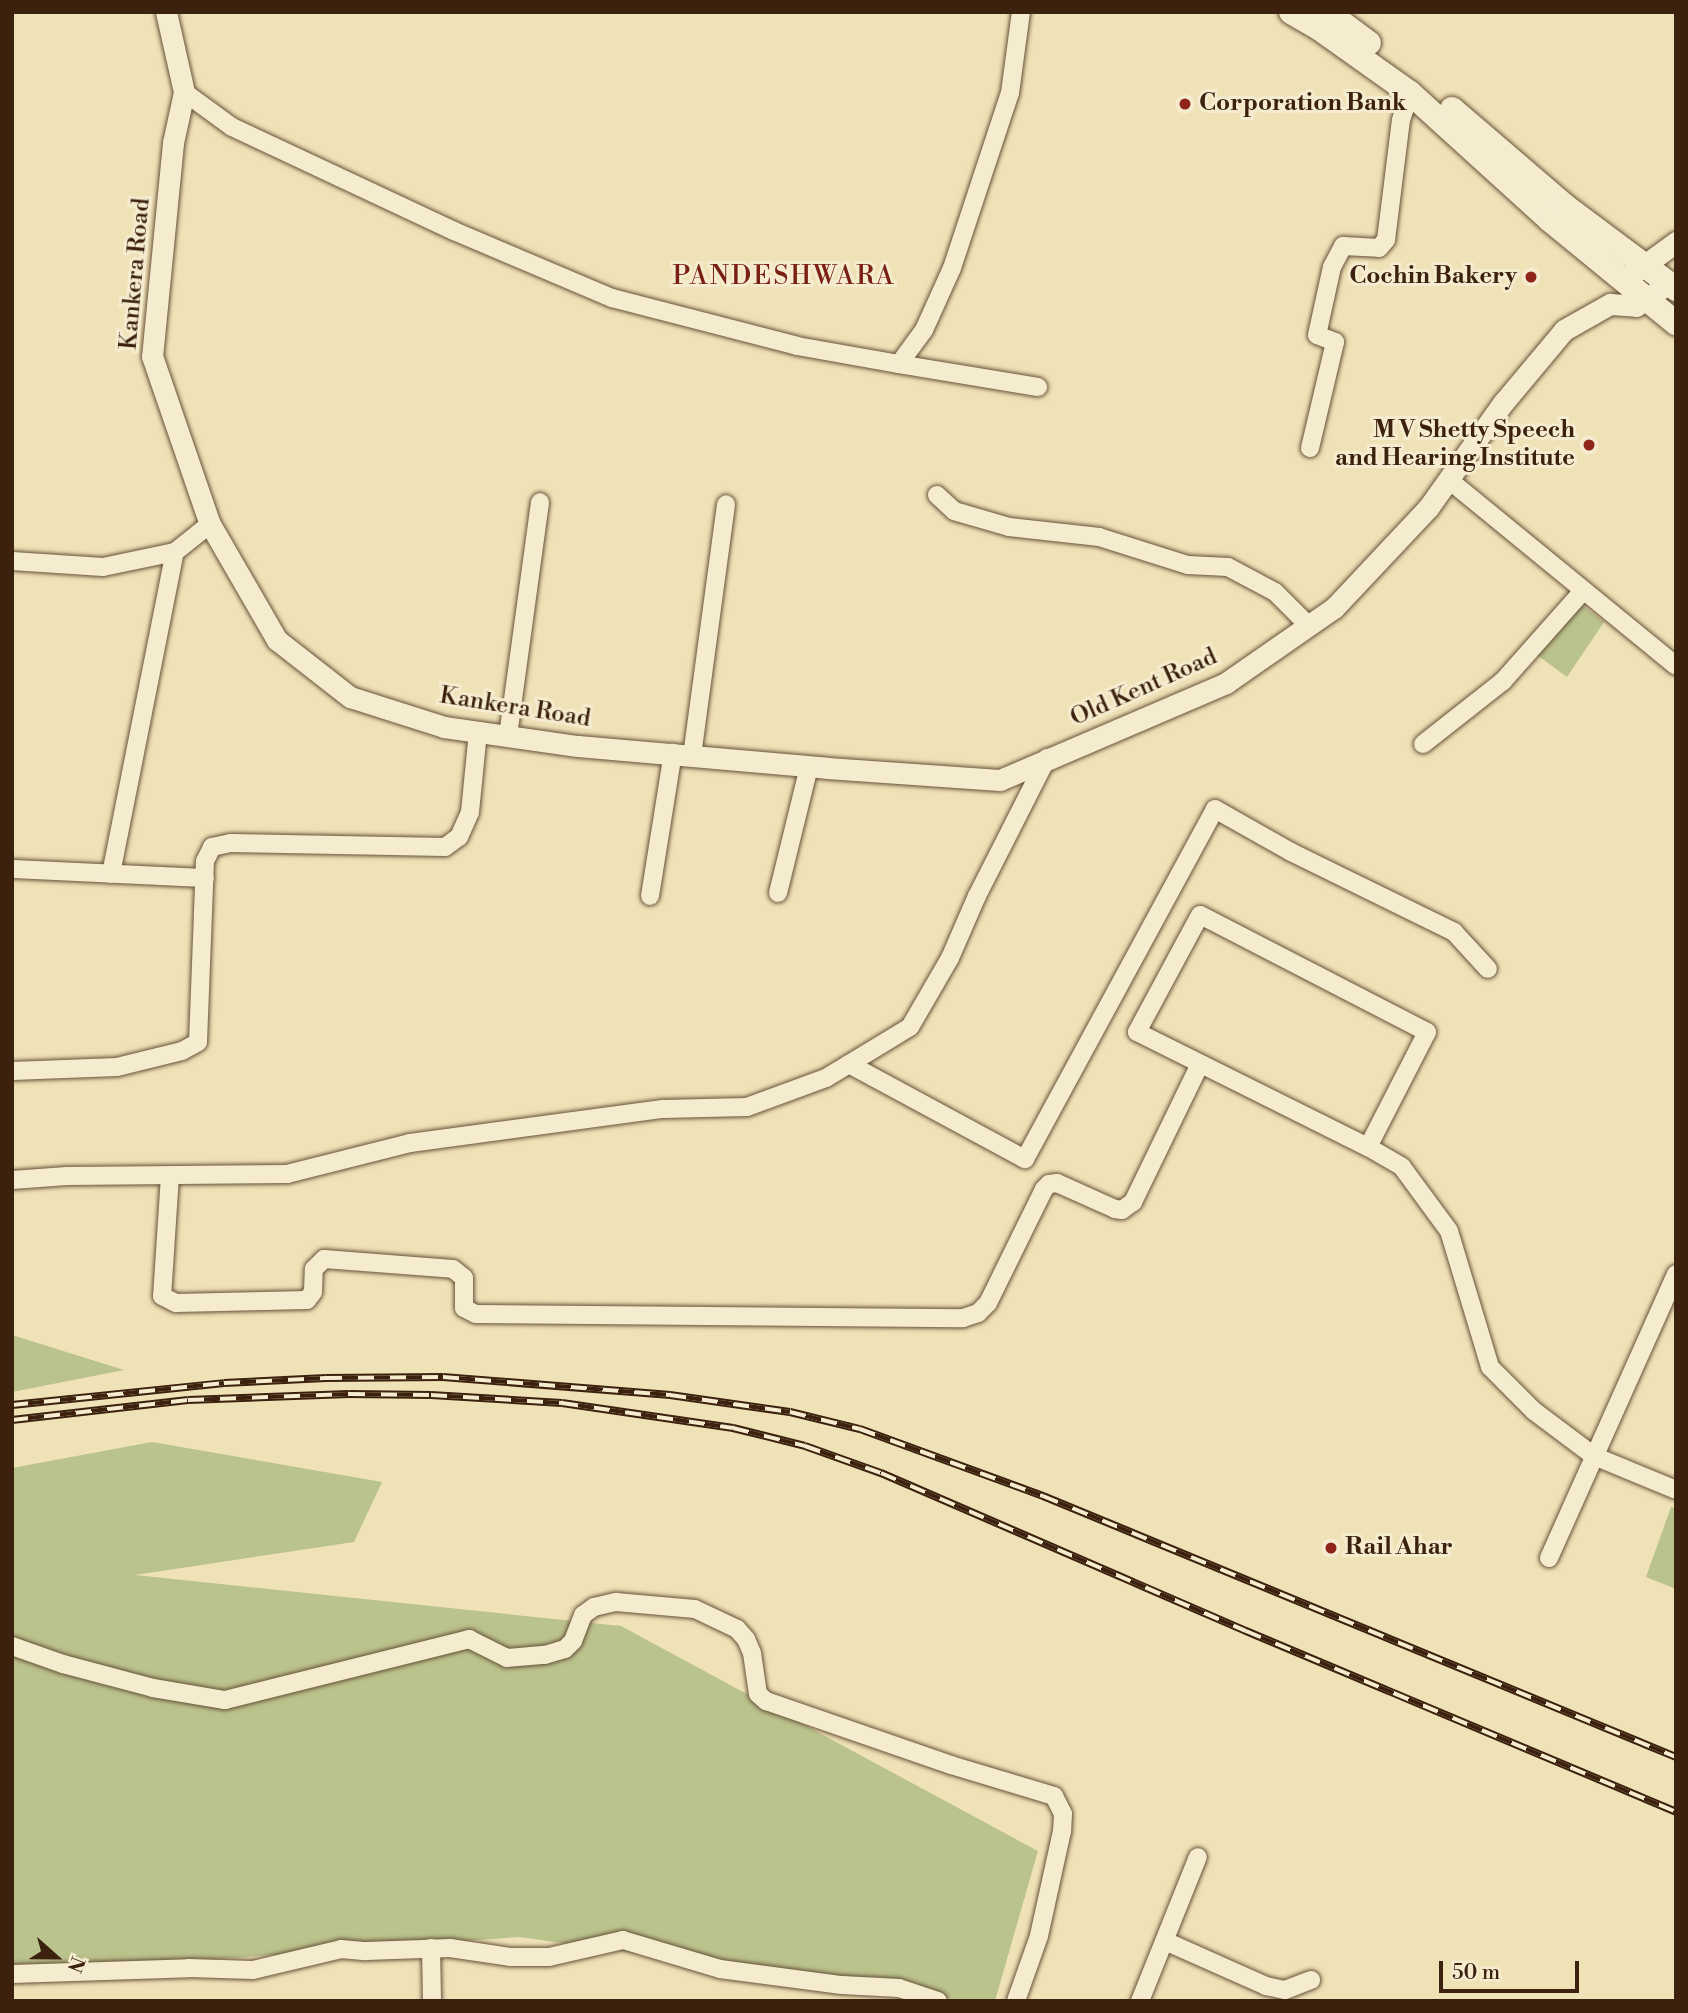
<!DOCTYPE html>
<style>
body{margin:0}
#map{position:relative;width:1688px;height:2013px;overflow:hidden;background:#efe2b7;font-family:"Libre Bodoni",serif}
div>[style]{position:absolute}
.green>*{inset:0;background:#bbc38d}
.roads{filter:drop-shadow(0 0 2px #685138) drop-shadow(0 0 2px #685138)}
.minor>*{height:18px;margin:-9px;padding:0 9px;transform-origin:9px;border-radius:9px;background:#f5ecd0}
.tertiary>*{height:21px;margin:-10.5px;padding:0 10.5px;transform-origin:10.5px;border-radius:10.5px;background:#f5ecd0}
.secondary>*{height:24px;margin:-12px;padding:0 12px;transform-origin:12px;border-radius:12px;background:#f5ecd0}
.rail>*{height:8px;margin-top:-4px;transform-origin:0;background:repeating-linear-gradient(90deg,#f5ecd0 0 16px,#3b210e 0 32px);box-sizing:border-box;border-block:2px solid #3b210e}
.dots>*{width:19px;height:19px;translate:-50% -50%;box-sizing:border-box;border:4px solid #f5ecd0;border-radius:50%}
span{translate:-50% -50%;white-space:nowrap;text-align:center;line-height:1.15;-webkit-text-stroke:6px #f5ecd0;paint-order:stroke}
.poi-label{font-size:24px;color:#3b210e;font-weight:700}
.left{translate:0 -50%;text-align:left}
.right{translate:-100% -50%;text-align:right}
.street-label{font-size:24px;color:#3b210e}
.neighbourhood-label{font-size:26px;color:#7a1f14;letter-spacing:2px}
.frame{position:absolute;inset:0;border:14px solid #3b210e;pointer-events:none}
.north{position:absolute;left:21px;top:1922px;width:70px;height:70px;-webkit-text-stroke:5px #f5ecd0;paint-order:stroke;rotate:111deg;font-size:19px;font-weight:700;line-height:28px;text-align:center;color:#3b210e}
.north::after{content:'';display:block;margin:auto;width:24px;height:32px;background:#3b210e;clip-path:polygon(50% 0,100% 100%,50% 72%,0 100%)}
.scale{position:absolute;left:1439px;top:1961px;width:140px;height:32px;box-sizing:border-box;border:4px solid #3b210e;border-top:0;padding-left:9px;font-size:21px;line-height:24px;white-space:nowrap;color:#3b210e;-webkit-text-stroke:5px #f5ecd0;paint-order:stroke}
</style>
<div id="map">
<div class="green">
<i style="clip-path:polygon(1578px 602px,1604px 622px,1567px 677px,1537px 655px)"></i>
<i style="clip-path:polygon(12px 1335px,124px 1370px,12px 1392px)"></i>
<i style="clip-path:polygon(152px 1442px,382px 1482px,354px 1542px,135px 1575px,621px 1626px,1038px 1851px,995px 2001px,965px 2001px,520px 1937px,12px 1974px,12px 1468px)"></i>
<i style="clip-path:polygon(1671px 1507px,1676px 1508px,1676px 1589px,1646px 1577px)"></i>
</div>
<div class="roads">
<div class="minor">
<i style="left:184px;top:92px;width:59px;rotate:36.1deg"></i>
<i style="left:232px;top:127px;width:245px;rotate:25.1deg"></i>
<i style="left:454px;top:231px;width:172px;rotate:23deg"></i>
<i style="left:612px;top:298px;width:191px;rotate:14.5deg"></i>
<i style="left:797px;top:346px;width:104px;rotate:10deg"></i>
<i style="left:899px;top:364px;width:42px;rotate:-53.7deg"></i>
<i style="left:924px;top:330px;width:68px;rotate:-65.7deg"></i>
<i style="left:952px;top:268px;width:184px;rotate:-71.7deg"></i>
<i style="left:1010px;top:93px;width:82px;rotate:-82.3deg"></i>
<i style="left:899px;top:364px;width:141px;rotate:9.4deg"></i>
<i style="left:1310px;top:448px;width:109px;rotate:-76.7deg"></i>
<i style="left:1335px;top:342px;width:19px;rotate:-159deg"></i>
<i style="left:1317px;top:335px;width:70px;rotate:-77.6deg"></i>
<i style="left:1332px;top:267px;width:24px;rotate:-62deg"></i>
<i style="left:1343px;top:246px;width:36px;rotate:3deg"></i>
<i style="left:1379px;top:248px;width:11px;rotate:-49deg"></i>
<i style="left:1386px;top:240px;width:121px;rotate:-82.9deg"></i>
<i style="left:1401px;top:120px;width:28px;rotate:-72deg"></i>
<i style="left:1449px;top:480px;width:293px;rotate:39.3deg"></i>
<i style="left:937px;top:495px;width:23px;rotate:43deg"></i>
<i style="left:954px;top:511px;width:57px;rotate:16.2deg"></i>
<i style="left:1009px;top:527px;width:91px;rotate:6.3deg"></i>
<i style="left:1099px;top:537px;width:93px;rotate:17.5deg"></i>
<i style="left:1188px;top:565px;width:40px;rotate:2.9deg"></i>
<i style="left:1228px;top:567px;width:53px;rotate:28deg"></i>
<i style="left:1275px;top:592px;width:48px;rotate:45deg"></i>
<i style="left:12px;top:561px;width:91px;rotate:3.8deg"></i>
<i style="left:103px;top:567px;width:74px;rotate:-11.8deg"></i>
<i style="left:175px;top:552px;width:45px;rotate:-38.7deg"></i>
<i style="left:508px;top:736px;width:236px;rotate:-82.2deg"></i>
<i style="left:1423px;top:744px;width:102px;rotate:-38.2deg"></i>
<i style="left:1503px;top:681px;width:120px;rotate:-48.4deg"></i>
<i style="left:692px;top:756px;width:254px;rotate:-82.3deg"></i>
<i style="left:12px;top:869px;width:193px;rotate:2.7deg"></i>
<i style="left:111px;top:874px;width:328px;rotate:-78.8deg"></i>
<i style="left:778px;top:893px;width:130px;rotate:-76.2deg"></i>
<i style="left:650px;top:896px;width:145px;rotate:-80.9deg"></i>
<i style="left:849px;top:1064px;width:200px;rotate:28.4deg"></i>
<i style="left:1025px;top:1159px;width:398px;rotate:-61.5deg"></i>
<i style="left:1215px;top:809px;width:87px;rotate:29.5deg"></i>
<i style="left:1291px;top:852px;width:182px;rotate:26.1deg"></i>
<i style="left:1454px;top:932px;width:50px;rotate:47.4deg"></i>
<i style="left:12px;top:1071px;width:105px;rotate:-2.2deg"></i>
<i style="left:117px;top:1067px;width:67px;rotate:-13.8deg"></i>
<i style="left:182px;top:1051px;width:18px;rotate:-29deg"></i>
<i style="left:198px;top:1042px;width:181px;rotate:-87.8deg"></i>
<i style="left:205px;top:861px;width:16px;rotate:-63deg"></i>
<i style="left:212px;top:847px;width:19px;rotate:-12deg"></i>
<i style="left:231px;top:843px;width:214px;rotate:1.1deg"></i>
<i style="left:445px;top:847px;width:17px;rotate:-36deg"></i>
<i style="left:459px;top:837px;width:27px;rotate:-66deg"></i>
<i style="left:470px;top:812px;width:80px;rotate:-84.3deg"></i>
<i style="left:1368px;top:1147px;width:129px;rotate:-62.8deg"></i>
<i style="left:1427px;top:1032px;width:255px;rotate:-152.7deg"></i>
<i style="left:1200px;top:915px;width:133px;rotate:118.3deg"></i>
<i style="left:1137px;top:1032px;width:258px;rotate:26.5deg"></i>
<i style="left:1368px;top:1147px;width:39px;rotate:30deg"></i>
<i style="left:1402px;top:1167px;width:79px;rotate:53.7deg"></i>
<i style="left:1449px;top:1231px;width:142px;rotate:73.2deg"></i>
<i style="left:1490px;top:1367px;width:62px;rotate:45deg"></i>
<i style="left:1534px;top:1411px;width:75px;rotate:36.9deg"></i>
<i style="left:1594px;top:1456px;width:89px;rotate:22.5deg"></i>
<i style="left:170px;top:1176px;width:120px;rotate:93.8deg"></i>
<i style="left:162px;top:1296px;width:16px;rotate:27deg"></i>
<i style="left:176px;top:1303px;width:131px;rotate:-1.3deg"></i>
<i style="left:307px;top:1300px;width:10px;rotate:-53deg"></i>
<i style="left:313px;top:1292px;width:23px;rotate:-88deg"></i>
<i style="left:314px;top:1269px;width:14px;rotate:-45deg"></i>
<i style="left:324px;top:1259px;width:129px;rotate:4.4deg"></i>
<i style="left:453px;top:1269px;width:14px;rotate:39deg"></i>
<i style="left:464px;top:1278px;width:30px;rotate:90deg"></i>
<i style="left:464px;top:1308px;width:13px;rotate:27deg"></i>
<i style="left:476px;top:1314px;width:487px;rotate:0.5deg"></i>
<i style="left:963px;top:1318px;width:16px;rotate:-18deg"></i>
<i style="left:978px;top:1313px;width:14px;rotate:-45deg"></i>
<i style="left:988px;top:1303px;width:127px;rotate:-63.8deg"></i>
<i style="left:1044px;top:1189px;width:7px;rotate:-45deg"></i>
<i style="left:1049px;top:1184px;width:8px;rotate:-7deg"></i>
<i style="left:1057px;top:1183px;width:64px;rotate:24.1deg"></i>
<i style="left:1115px;top:1209px;width:7px;rotate:8deg"></i>
<i style="left:1122px;top:1210px;width:14px;rotate:-36deg"></i>
<i style="left:1133px;top:1202px;width:153px;rotate:-64.1deg"></i>
<i style="left:12px;top:1180px;width:55px;rotate:-4.2deg"></i>
<i style="left:67px;top:1176px;width:220px;rotate:-0.5deg"></i>
<i style="left:287px;top:1174px;width:127px;rotate:-14.1deg"></i>
<i style="left:410px;top:1143px;width:255px;rotate:-7.7deg"></i>
<i style="left:663px;top:1109px;width:84px;rotate:-1.4deg"></i>
<i style="left:747px;top:1107px;width:84px;rotate:-20.2deg"></i>
<i style="left:826px;top:1078px;width:98px;rotate:-31.3deg"></i>
<i style="left:910px;top:1027px;width:80px;rotate:-59.9deg"></i>
<i style="left:950px;top:958px;width:68px;rotate:-66.5deg"></i>
<i style="left:977px;top:896px;width:155px;rotate:-63.1deg"></i>
<i style="left:1549px;top:1558px;width:311px;rotate:-65.9deg"></i>
<i style="left:12px;top:1646px;width:54px;rotate:19.4deg"></i>
<i style="left:63px;top:1664px;width:93px;rotate:14.9deg"></i>
<i style="left:153px;top:1688px;width:73px;rotate:9.5deg"></i>
<i style="left:225px;top:1700px;width:252px;rotate:-14deg"></i>
<i style="left:469px;top:1639px;width:42px;rotate:26.6deg"></i>
<i style="left:507px;top:1658px;width:38px;rotate:-5deg"></i>
<i style="left:545px;top:1655px;width:21px;rotate:-17deg"></i>
<i style="left:565px;top:1649px;width:11px;rotate:-45deg"></i>
<i style="left:573px;top:1641px;width:28px;rotate:-69deg"></i>
<i style="left:583px;top:1615px;width:14px;rotate:-36deg"></i>
<i style="left:594px;top:1607px;width:23px;rotate:-13deg"></i>
<i style="left:616px;top:1602px;width:79px;rotate:5.1deg"></i>
<i style="left:695px;top:1609px;width:47px;rotate:25.5deg"></i>
<i style="left:737px;top:1629px;width:13px;rotate:48deg"></i>
<i style="left:746px;top:1639px;width:15px;rotate:67deg"></i>
<i style="left:752px;top:1653px;width:41px;rotate:81.7deg"></i>
<i style="left:758px;top:1694px;width:11px;rotate:41deg"></i>
<i style="left:766px;top:1701px;width:196px;rotate:19.1deg"></i>
<i style="left:951px;top:1765px;width:108px;rotate:16.8deg"></i>
<i style="left:1054px;top:1796px;width:20px;rotate:63deg"></i>
<i style="left:1063px;top:1814px;width:17px;rotate:93deg"></i>
<i style="left:1062px;top:1831px;width:107px;rotate:102.4deg"></i>
<i style="left:1039px;top:1936px;width:69px;rotate:109.5deg"></i>
<i style="left:1165px;top:1941px;width:111px;rotate:24deg"></i>
<i style="left:1266px;top:1986px;width:19px;rotate:12deg"></i>
<i style="left:1285px;top:1990px;width:28px;rotate:-21deg"></i>
<i style="left:431px;top:1948px;width:53px;rotate:88.9deg"></i>
<i style="left:12px;top:1974px;width:177px;rotate:-1.9deg"></i>
<i style="left:189px;top:1968px;width:64px;rotate:1.8deg"></i>
<i style="left:253px;top:1970px;width:90px;rotate:-13.4deg"></i>
<i style="left:341px;top:1949px;width:25px;rotate:5deg"></i>
<i style="left:366px;top:1951px;width:84px;rotate:-2deg"></i>
<i style="left:450px;top:1948px;width:62px;rotate:8.4deg"></i>
<i style="left:511px;top:1957px;width:38px"></i>
<i style="left:549px;top:1957px;width:76px;rotate:-12.9deg"></i>
<i style="left:623px;top:1940px;width:101px;rotate:16.6deg"></i>
<i style="left:720px;top:1969px;width:123px;rotate:7.5deg"></i>
<i style="left:842px;top:1985px;width:57px;rotate:3deg"></i>
<i style="left:899px;top:1988px;width:41px;rotate:18.4deg"></i>
<i style="left:1140px;top:2001px;width:155px;rotate:-68.1deg"></i>
</div>
<div class="tertiary">
<i style="left:166px;top:12px;width:82px;rotate:77.3deg"></i>
<i style="left:184px;top:92px;width:52px;rotate:102.2deg"></i>
<i style="left:173px;top:143px;width:214px;rotate:95.6deg"></i>
<i style="left:152px;top:356px;width:178px;rotate:71deg"></i>
<i style="left:210px;top:524px;width:134px;rotate:60deg"></i>
<i style="left:277px;top:640px;width:93px;rotate:38deg"></i>
<i style="left:350px;top:697px;width:99px;rotate:17.7deg"></i>
<i style="left:444px;top:727px;width:135px;rotate:8.1deg"></i>
<i style="left:578px;top:746px;width:250px;rotate:5deg"></i>
<i style="left:827px;top:768px;width:173px;rotate:4deg"></i>
<i style="left:1000px;top:780px;width:246px;rotate:-23.2deg"></i>
<i style="left:1226px;top:683px;width:131px;rotate:-34.8deg"></i>
<i style="left:1334px;top:608px;width:137px;rotate:-46.8deg"></i>
<i style="left:1428px;top:508px;width:129px;rotate:-54.5deg"></i>
<i style="left:1503px;top:403px;width:95px;rotate:-50.1deg"></i>
<i style="left:1564px;top:330px;width:53px;rotate:-29.5deg"></i>
<i style="left:1631px;top:275px;width:56px;rotate:-36.3deg"></i>
<i style="left:1610px;top:304px;width:26px;rotate:4deg"></i>
<i style="left:1636px;top:306px;width:29px;rotate:-35deg"></i>
</div>
<div class="secondary">
<i style="left:1291px;top:12px;width:34px;rotate:30deg"></i>
<i style="left:1320px;top:29px;width:110px;rotate:35.4deg"></i>
<i style="left:1410px;top:93px;width:189px;rotate:42.2deg"></i>
<i style="left:1550px;top:220px;width:163px;rotate:39.3deg"></i>
<i style="left:1327px;top:12px;width:52px;rotate:36.4deg"></i>
<i style="left:1452px;top:109px;width:149px;rotate:40.6deg"></i>
<i style="left:1565px;top:206px;width:139px;rotate:36.8deg"></i>
</div>
</div>
<div class="rail">
<i style="left:12px;top:1405px;width:213px;rotate:-5.9deg"></i>
<i style="left:224px;top:1383px;width:102px;rotate:-2.8deg"></i>
<i style="left:326px;top:1378px;width:117px;rotate:-0.5deg"></i>
<i style="left:443px;top:1377px;width:228px;rotate:4.5deg"></i>
<i style="left:670px;top:1395px;width:121px;rotate:8.1deg"></i>
<i style="left:790px;top:1412px;width:72px;rotate:13.7deg"></i>
<i style="left:860px;top:1429px;width:195px;rotate:20.1deg"></i>
<i style="left:1043px;top:1496px;width:685px;rotate:22.41deg"></i>
<i style="left:12px;top:1420px;width:177px;rotate:-6.5deg"></i>
<i style="left:188px;top:1400px;width:161px;rotate:-2.1deg"></i>
<i style="left:349px;top:1394px;width:82px;rotate:0.7deg"></i>
<i style="left:431px;top:1395px;width:131px;rotate:3.5deg"></i>
<i style="left:562px;top:1403px;width:173px;rotate:8.3deg"></i>
<i style="left:733px;top:1428px;width:74px;rotate:14deg"></i>
<i style="left:805px;top:1446px;width:81px;rotate:19.6deg"></i>
<i style="left:881px;top:1473px;width:398px;rotate:23.4deg"></i>
<i style="left:1246px;top:1631px;width:467px;rotate:22.8deg"></i>
</div>
<div class="dots">
<i style="left:1185px;top:104px;background:#8f2418"></i>
<i style="left:1531px;top:277px;background:#8f2418"></i>
<i style="left:1589px;top:445px;background:#8f2418"></i>
<i style="left:1331px;top:1548px;background:#8f2418"></i>
</div>
<div class="poi-label">
<span class="left" style="left:1199px;top:104px">Corporation Bank</span>
<span class="right" style="left:1517px;top:277px">Cochin Bakery</span>
<span class="right" style="left:1575px;top:445px">M V Shetty Speech<br>and Hearing Institute</span>
<span class="left" style="left:1345px;top:1548px">Rail Ahar</span>
</div>
<div class="street-label">
<span style="left:136px;top:274px;rotate:-85deg">Kankera Road</span>
<span style="left:1144px;top:688px;rotate:-24deg">Old Kent Road</span>
<span style="left:515px;top:708px;rotate:9deg">Kankera Road</span>
</div>
<div class="neighbourhood-label">
<span style="left:784px;top:277px">PANDESHWARA</span>
</div>
<div class="frame"></div>
<div class="north">N</div>
<div class="scale">50 m</div>
</div>
